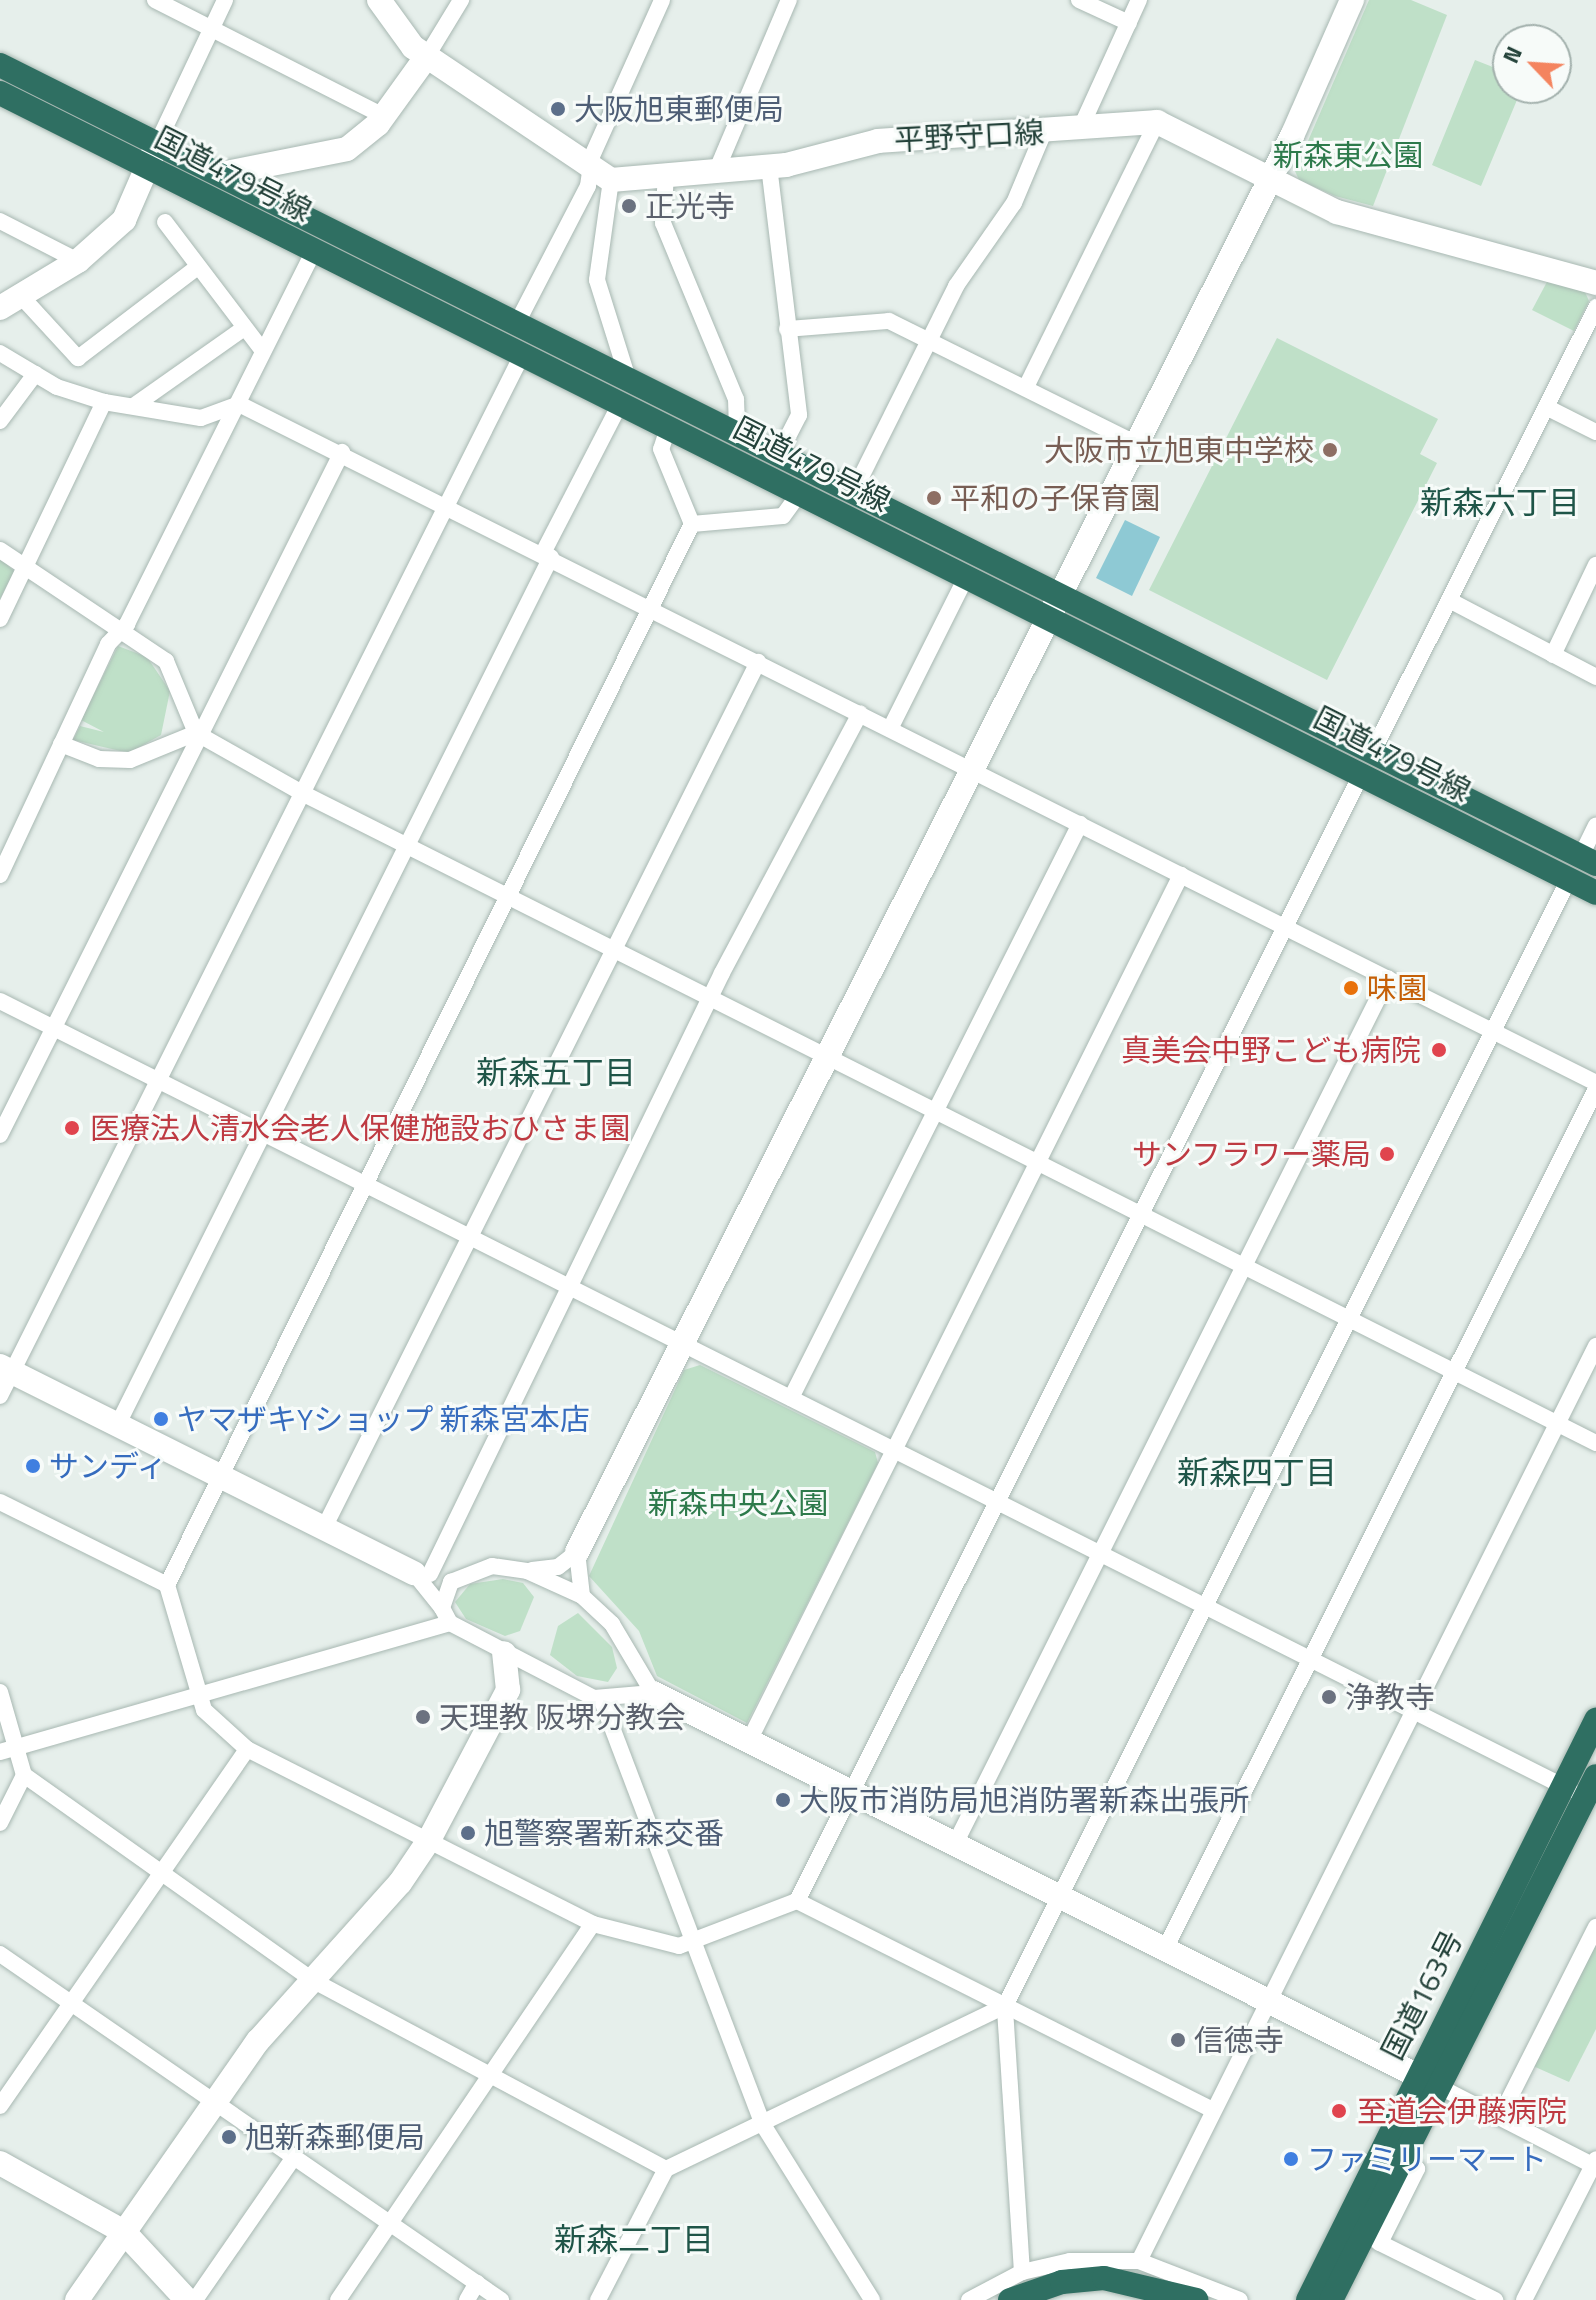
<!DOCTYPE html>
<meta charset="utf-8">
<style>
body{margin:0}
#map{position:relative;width:1596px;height:2300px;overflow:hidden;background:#e6efeb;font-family:"Titillium Web","Noto Sans JP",sans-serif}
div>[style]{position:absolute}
.green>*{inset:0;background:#bfe0c8}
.water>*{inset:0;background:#8ec9d4}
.roads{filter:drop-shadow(0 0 2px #a8b8b2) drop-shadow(0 0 2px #a8b8b2)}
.street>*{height:16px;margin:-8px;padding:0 8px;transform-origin:8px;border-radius:8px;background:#fff}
.secondary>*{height:24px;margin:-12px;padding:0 12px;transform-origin:12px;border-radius:12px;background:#fff}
.highway>*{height:24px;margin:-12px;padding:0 12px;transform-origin:12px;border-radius:12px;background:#2f6f62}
.dots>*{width:22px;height:22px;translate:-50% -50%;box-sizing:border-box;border:4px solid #f7fbf9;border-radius:50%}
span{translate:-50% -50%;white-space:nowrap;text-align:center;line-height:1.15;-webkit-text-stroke:6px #f7fbf9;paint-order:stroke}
.service-label{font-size:30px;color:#4e5e75}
.left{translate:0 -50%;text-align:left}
.street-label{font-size:30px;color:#24423a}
.park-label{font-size:30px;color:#2d7a4b}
.worship-label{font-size:30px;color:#5b616d}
.education-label{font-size:30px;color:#785e54}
.right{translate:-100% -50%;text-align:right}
.food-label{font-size:30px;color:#c56008}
.health-label{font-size:30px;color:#be3a42}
.shop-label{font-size:30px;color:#366cbe}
.neighbourhood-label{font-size:32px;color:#1f5548}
.north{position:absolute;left:1492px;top:24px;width:80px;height:80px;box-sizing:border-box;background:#f7fbf9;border:2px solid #a3b1ad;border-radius:50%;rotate:295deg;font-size:22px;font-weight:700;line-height:32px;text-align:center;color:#24423a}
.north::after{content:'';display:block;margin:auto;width:28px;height:36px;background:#f4845f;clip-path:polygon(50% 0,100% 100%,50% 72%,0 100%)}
</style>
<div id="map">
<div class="green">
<i style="clip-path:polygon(1369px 0,1411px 0,1447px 15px,1373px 206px,1335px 196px,1299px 180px,1295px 171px)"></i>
<i style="clip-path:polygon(1475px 60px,1508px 73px,1508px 88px,1522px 88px,1481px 186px,1432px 165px)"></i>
<i style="clip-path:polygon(1549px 278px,1585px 292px,1589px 301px,1574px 331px,1532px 310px)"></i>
<i style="clip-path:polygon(1277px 338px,1438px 419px,1420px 454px,1437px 463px,1327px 680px,1149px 590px)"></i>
<i style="clip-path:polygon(0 558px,14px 571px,0 599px)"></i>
<i style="clip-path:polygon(118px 646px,147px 657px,170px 691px,161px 735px,129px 753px,73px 740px,80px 726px,104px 732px,81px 720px)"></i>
<i style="clip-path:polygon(700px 1365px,875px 1452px,878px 1463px,747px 1723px,657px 1676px,639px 1631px,589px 1576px,684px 1370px)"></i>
<i style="clip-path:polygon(503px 1579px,523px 1583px,534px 1597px,520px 1631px,505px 1636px,466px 1619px,455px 1602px,470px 1584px)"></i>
<i style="clip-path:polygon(578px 1613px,612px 1647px,617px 1668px,608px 1682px,577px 1676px,550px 1655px,558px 1626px)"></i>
<i style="clip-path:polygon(1596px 1939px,1596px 2029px,1569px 2082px,1533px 2066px)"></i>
</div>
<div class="water">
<i style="clip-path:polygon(1125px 520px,1160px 537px,1132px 596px,1096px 578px)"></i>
</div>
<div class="roads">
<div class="street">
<i style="left:155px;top:0;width:257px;rotate:26.9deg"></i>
<i style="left:1079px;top:0;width:55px;rotate:24.7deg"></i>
<i style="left:427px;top:56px;width:66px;rotate:-58.7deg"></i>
<i style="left:1081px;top:127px;width:140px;rotate:-65.5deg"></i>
<i style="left:157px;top:144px;width:159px;rotate:-64.7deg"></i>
<i style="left:769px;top:166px;width:251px;rotate:83.1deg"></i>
<i style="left:799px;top:415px;width:44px;rotate:117.1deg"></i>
<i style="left:666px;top:174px;width:49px;rotate:93.5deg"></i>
<i style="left:663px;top:223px;width:191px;rotate:67.5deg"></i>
<i style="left:736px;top:399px;width:34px;rotate:88deg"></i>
<i style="left:715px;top:174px;width:189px;rotate:-67deg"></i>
<i style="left:611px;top:180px;width:101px;rotate:98deg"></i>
<i style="left:597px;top:280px;width:104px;rotate:72.6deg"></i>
<i style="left:0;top:221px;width:88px;rotate:27.1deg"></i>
<i style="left:165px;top:222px;width:161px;rotate:52.8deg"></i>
<i style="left:20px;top:295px;width:86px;rotate:47.4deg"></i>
<i style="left:78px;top:358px;width:148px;rotate:-37.3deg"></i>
<i style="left:517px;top:323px;width:154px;rotate:-62.6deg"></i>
<i style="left:588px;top:186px;width:30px;rotate:-82deg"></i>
<i style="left:592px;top:156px;width:171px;rotate:-65.8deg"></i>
<i style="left:787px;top:329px;width:102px;rotate:-4.5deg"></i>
<i style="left:889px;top:321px;width:272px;rotate:26.4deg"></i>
<i style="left:0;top:353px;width:66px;rotate:30.8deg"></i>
<i style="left:57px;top:387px;width:49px;rotate:17.7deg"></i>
<i style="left:104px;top:402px;width:98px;rotate:9.4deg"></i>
<i style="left:201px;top:418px;width:40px;rotate:-20.2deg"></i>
<i style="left:239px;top:404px;width:1517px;rotate:26.58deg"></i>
<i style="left:1026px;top:387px;width:296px;rotate:-63.7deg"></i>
<i style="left:135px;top:405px;width:133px;rotate:-35.2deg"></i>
<i style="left:1546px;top:407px;width:56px;rotate:26.6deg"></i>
<i style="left:0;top:421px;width:59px;rotate:-53.3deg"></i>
<i style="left:668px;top:428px;width:22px;rotate:108deg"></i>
<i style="left:661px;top:449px;width:81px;rotate:67.5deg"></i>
<i style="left:692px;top:524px;width:1184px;rotate:116.33deg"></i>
<i style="left:167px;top:1585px;width:130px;rotate:73.5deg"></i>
<i style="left:204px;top:1710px;width:58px;rotate:42.2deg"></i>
<i style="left:247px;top:1749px;width:388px;rotate:26.8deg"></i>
<i style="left:593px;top:1924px;width:89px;rotate:14.3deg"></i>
<i style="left:679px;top:1946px;width:126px;rotate:-20.9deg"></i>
<i style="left:797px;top:1901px;width:1259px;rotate:-63.39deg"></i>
<i style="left:853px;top:493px;width:231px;rotate:-63.5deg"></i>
<i style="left:956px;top:286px;width:101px;rotate:-55.1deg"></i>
<i style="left:1014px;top:203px;width:75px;rotate:-67.2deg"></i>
<i style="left:692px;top:524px;width:91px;rotate:-5deg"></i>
<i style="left:783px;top:516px;width:29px;rotate:-54deg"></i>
<i style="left:0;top:550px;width:200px;rotate:33.8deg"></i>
<i style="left:166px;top:661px;width:78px;rotate:67.4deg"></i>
<i style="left:196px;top:733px;width:124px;rotate:29.5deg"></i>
<i style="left:304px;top:794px;width:1446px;rotate:26.67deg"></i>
<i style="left:543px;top:553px;width:168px;rotate:-62.7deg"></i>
<i style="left:1449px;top:600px;width:166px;rotate:27.6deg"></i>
<i style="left:0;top:619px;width:241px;rotate:-64.4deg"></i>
<i style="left:1553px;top:655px;width:100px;rotate:-64.5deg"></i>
<i style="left:890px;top:729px;width:170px;rotate:-63.4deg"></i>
<i style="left:61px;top:744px;width:41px;rotate:21.5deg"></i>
<i style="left:99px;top:759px;width:31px;rotate:2deg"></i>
<i style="left:130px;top:760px;width:71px;rotate:-22.2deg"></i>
<i style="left:1373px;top:751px;width:497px;rotate:-63.3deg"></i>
<i style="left:1581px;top:856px;width:34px;rotate:-64deg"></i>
<i style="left:0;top:875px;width:255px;rotate:-64.9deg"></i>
<i style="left:108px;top:644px;width:28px;rotate:-46deg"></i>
<i style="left:127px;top:624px;width:417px;rotate:-63.4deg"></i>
<i style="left:0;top:1001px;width:1758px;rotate:26.67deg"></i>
<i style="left:0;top:1135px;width:764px;rotate:-63.4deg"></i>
<i style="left:0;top:1396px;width:1165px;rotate:-63.37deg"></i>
<i style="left:791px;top:1398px;width:643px;rotate:-63.28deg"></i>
<i style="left:118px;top:1424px;width:969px;rotate:-63.46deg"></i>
<i style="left:0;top:1502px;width:186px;rotate:26.4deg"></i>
<i style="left:324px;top:1528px;width:969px;rotate:-63.38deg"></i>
<i style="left:577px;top:1552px;width:44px;rotate:83.5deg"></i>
<i style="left:492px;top:1566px;width:35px;rotate:8deg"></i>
<i style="left:527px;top:1571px;width:60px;rotate:24.4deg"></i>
<i style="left:582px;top:1596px;width:41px;rotate:43deg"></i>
<i style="left:612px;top:1624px;width:80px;rotate:59.3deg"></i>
<i style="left:653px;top:1693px;width:59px;rotate:175.2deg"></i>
<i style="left:594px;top:1698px;width:162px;rotate:-152.5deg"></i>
<i style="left:450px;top:1623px;width:17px;rotate:-118deg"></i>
<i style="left:442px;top:1608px;width:28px;rotate:-71deg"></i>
<i style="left:451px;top:1582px;width:44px;rotate:-21.3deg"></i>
<i style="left:532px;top:1570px;width:26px;rotate:-7deg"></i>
<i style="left:558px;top:1567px;width:24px;rotate:-38deg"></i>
<i style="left:414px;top:1573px;width:45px;rotate:51.3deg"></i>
<i style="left:430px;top:1574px;width:668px;rotate:-64.09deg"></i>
<i style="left:722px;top:973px;width:294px;rotate:-62deg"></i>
<i style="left:0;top:1692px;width:86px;rotate:73.9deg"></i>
<i style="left:24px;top:1775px;width:356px;rotate:35.4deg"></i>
<i style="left:314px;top:1981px;width:399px;rotate:28.1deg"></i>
<i style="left:602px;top:1701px;width:451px;rotate:69.2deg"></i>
<i style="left:762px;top:2123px;width:208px;rotate:58.1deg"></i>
<i style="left:749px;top:1741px;width:968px;rotate:-63.49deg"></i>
<i style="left:0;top:1752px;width:468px;rotate:-16deg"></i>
<i style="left:0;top:1823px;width:54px;rotate:-63.4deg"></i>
<i style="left:955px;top:1844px;width:968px;rotate:-63.43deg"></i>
<i style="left:797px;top:1901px;width:466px;rotate:26.7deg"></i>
<i style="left:1165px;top:1949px;width:962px;rotate:-63.38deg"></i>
<i style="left:0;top:1954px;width:609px;rotate:34.63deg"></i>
<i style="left:1438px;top:2086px;width:178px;rotate:27.1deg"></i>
<i style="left:0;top:2106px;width:434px;rotate:-55.3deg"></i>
<i style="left:1500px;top:2117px;width:213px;rotate:-63.2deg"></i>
<i style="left:1378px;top:2242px;width:131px;rotate:26.4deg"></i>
<i style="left:1380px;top:2243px;width:83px;rotate:-63.4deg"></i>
<i style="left:1417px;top:2169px;width:18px;rotate:-133deg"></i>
<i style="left:1139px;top:2261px;width:1023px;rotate:-63.46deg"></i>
<i style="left:1022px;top:2272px;width:49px;rotate:-12.9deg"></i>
<i style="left:1070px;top:2261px;width:69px"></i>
<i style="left:1139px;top:2261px;width:108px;rotate:21.1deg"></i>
<i style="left:195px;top:2300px;width:174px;rotate:-55.3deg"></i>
<i style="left:338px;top:2300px;width:454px;rotate:-55.9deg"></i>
<i style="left:467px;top:2300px;width:20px;rotate:-60deg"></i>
<i style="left:598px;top:2300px;width:148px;rotate:-62.6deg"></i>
<i style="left:666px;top:2169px;width:376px;rotate:-25.7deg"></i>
<i style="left:969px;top:2300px;width:60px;rotate:-27.8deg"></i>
<i style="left:1022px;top:2272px;width:267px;rotate:-93.7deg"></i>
<i style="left:1005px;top:2006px;width:1260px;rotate:-63.41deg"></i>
<i style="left:1524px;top:2300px;width:158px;rotate:-62.9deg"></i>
</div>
<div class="secondary">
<i style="left:379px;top:0;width:58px;rotate:54.1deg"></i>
<i style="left:413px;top:47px;width:239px;rotate:33.9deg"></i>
<i style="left:611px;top:180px;width:176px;rotate:-4.9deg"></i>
<i style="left:786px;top:165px;width:95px;rotate:-14.6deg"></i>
<i style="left:878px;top:141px;width:280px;rotate:-3.9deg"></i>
<i style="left:1157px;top:122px;width:201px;rotate:26.6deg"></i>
<i style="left:1337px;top:212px;width:269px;rotate:15.3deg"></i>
<i style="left:221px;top:174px;width:128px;rotate:-11.2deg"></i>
<i style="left:347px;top:149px;width:40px;rotate:-39deg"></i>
<i style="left:378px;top:124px;width:84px;rotate:-54.2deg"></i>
<i style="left:0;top:308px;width:91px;rotate:-31.1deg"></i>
<i style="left:78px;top:261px;width:62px;rotate:-41.7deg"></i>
<i style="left:124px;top:220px;width:83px;rotate:-66.5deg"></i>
<i style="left:0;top:1366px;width:463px;rotate:26.6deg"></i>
<i style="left:577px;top:1552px;width:1586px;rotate:-63.21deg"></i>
<i style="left:1292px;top:136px;width:149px;rotate:-66.2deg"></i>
<i style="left:653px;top:1693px;width:878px;rotate:26.59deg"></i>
<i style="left:0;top:2163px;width:142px;rotate:29.1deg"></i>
<i style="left:124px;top:2232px;width:93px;rotate:47.2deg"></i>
<i style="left:77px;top:2300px;width:316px;rotate:-55.1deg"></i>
<i style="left:258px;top:2041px;width:212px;rotate:-48.1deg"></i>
<i style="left:400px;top:1883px;width:52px;rotate:-56deg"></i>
<i style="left:429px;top:1840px;width:170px;rotate:-62.2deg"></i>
<i style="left:508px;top:1690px;width:37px;rotate:-96deg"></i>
</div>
<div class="highway">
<i style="left:0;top:65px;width:1785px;rotate:26.59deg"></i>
<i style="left:0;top:93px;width:1785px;rotate:26.62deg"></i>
<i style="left:1010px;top:2300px;width:55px;rotate:-19.1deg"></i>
<i style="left:1062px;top:2282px;width:42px;rotate:-5.4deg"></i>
<i style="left:1104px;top:2278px;width:95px;rotate:13.4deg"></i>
<i style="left:1308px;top:2300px;width:648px;rotate:-63.59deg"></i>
<i style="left:1331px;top:2300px;width:587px;rotate:-63.17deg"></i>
</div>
</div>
<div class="dots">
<i style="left:558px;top:109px;background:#5c6f8a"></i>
<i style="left:629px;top:206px;background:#6b7280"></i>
<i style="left:1330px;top:450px;background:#8d6e63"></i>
<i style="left:934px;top:498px;background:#8d6e63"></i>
<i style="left:1351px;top:988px;background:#e8710a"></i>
<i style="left:1439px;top:1050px;background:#e0444e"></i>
<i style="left:72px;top:1128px;background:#e0444e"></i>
<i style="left:1387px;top:1154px;background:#e0444e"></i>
<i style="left:161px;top:1419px;background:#3f7fe0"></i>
<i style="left:33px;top:1466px;background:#3f7fe0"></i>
<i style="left:1329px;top:1697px;background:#6b7280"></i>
<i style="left:423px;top:1717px;background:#6b7280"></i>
<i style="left:783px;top:1800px;background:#5c6f8a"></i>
<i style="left:468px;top:1833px;background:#5c6f8a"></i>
<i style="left:1178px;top:2040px;background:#6b7280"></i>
<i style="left:1339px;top:2111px;background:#e0444e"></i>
<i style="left:229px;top:2137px;background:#5c6f8a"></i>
<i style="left:1291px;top:2159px;background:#3f7fe0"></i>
</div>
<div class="service-label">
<span class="left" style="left:574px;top:109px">大阪旭東郵便局</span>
<span class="left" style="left:799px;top:1800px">大阪市消防局旭消防署新森出張所</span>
<span class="left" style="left:484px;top:1833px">旭警察署新森交番</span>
<span class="left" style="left:245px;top:2137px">旭新森郵便局</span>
</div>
<div class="street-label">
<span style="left:969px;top:136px;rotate:-3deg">平野守口線</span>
<span style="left:233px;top:174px;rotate:27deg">国道479号線</span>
<span style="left:812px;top:464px;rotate:27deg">国道479号線</span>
<span style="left:1392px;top:754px;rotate:27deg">国道479号線</span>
<span style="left:1422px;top:1995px;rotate:-63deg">国道163号</span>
</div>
<div class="park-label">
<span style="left:1348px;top:155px">新森東公園</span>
<span style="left:738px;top:1503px">新森中央公園</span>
</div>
<div class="worship-label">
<span class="left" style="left:645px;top:206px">正光寺</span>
<span class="left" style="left:1345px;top:1697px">浄教寺</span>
<span class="left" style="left:439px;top:1717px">天理教 阪堺分教会</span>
<span class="left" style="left:1194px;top:2040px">信徳寺</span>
</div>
<div class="education-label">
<span class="right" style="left:1314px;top:450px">大阪市立旭東中学校</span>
<span class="left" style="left:950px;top:498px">平和の子保育園</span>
</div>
<div class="food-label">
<span class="left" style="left:1367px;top:988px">味園</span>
</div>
<div class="health-label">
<span class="right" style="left:1421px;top:1050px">真美会中野こども病院</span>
<span class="left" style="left:90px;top:1128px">医療法人清水会老人保健施設おひさま園</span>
<span class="right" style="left:1371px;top:1154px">サンフラワー薬局</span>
<span class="left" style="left:1357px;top:2111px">至道会伊藤病院</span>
</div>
<div class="shop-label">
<span class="left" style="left:177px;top:1419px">ヤマザキYショップ 新森宮本店</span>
<span class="left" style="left:49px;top:1466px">サンディ</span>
<span class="left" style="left:1307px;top:2159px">ファミリーマート</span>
</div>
<div class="neighbourhood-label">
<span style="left:1500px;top:502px">新森六丁目</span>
<span style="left:556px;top:1072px">新森五丁目</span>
<span style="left:1257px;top:1472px">新森四丁目</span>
<span style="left:634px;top:2239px">新森二丁目</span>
</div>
<div class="north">N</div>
</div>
